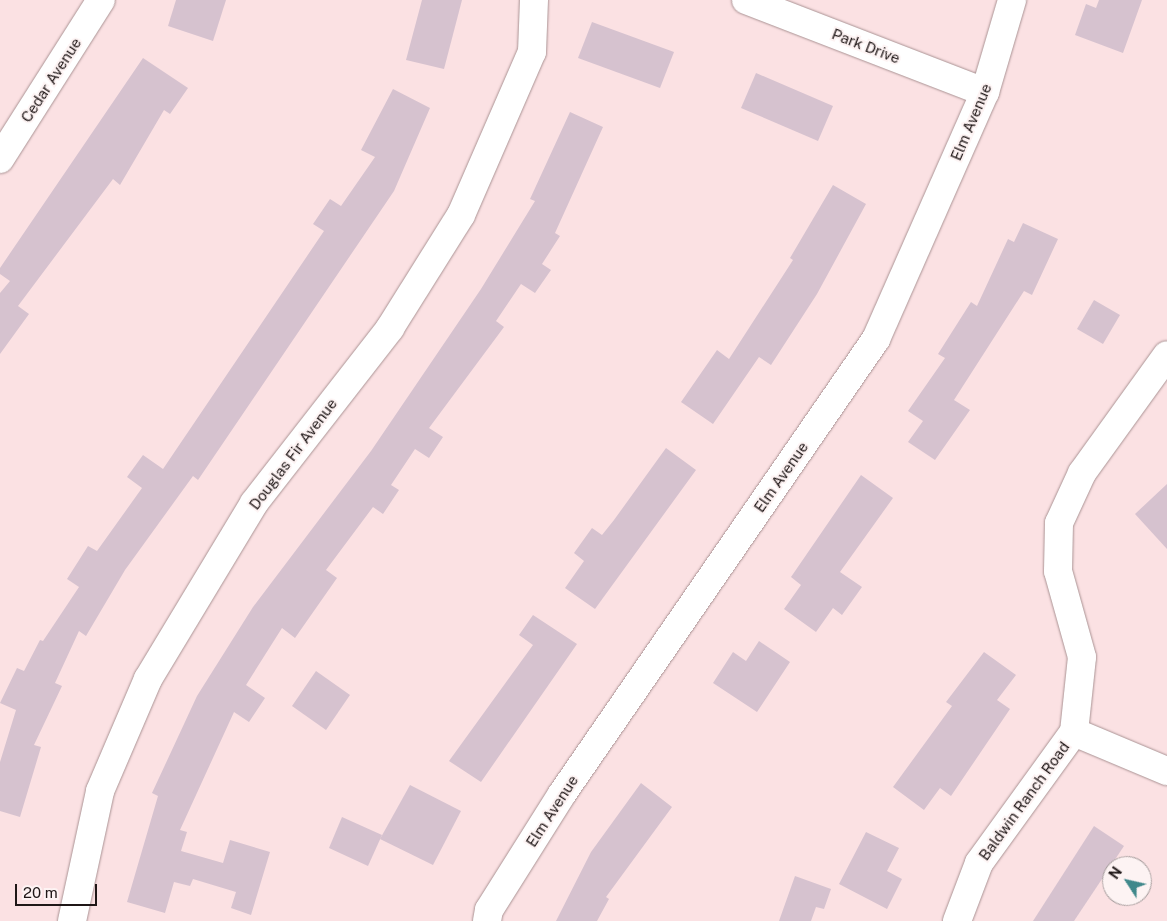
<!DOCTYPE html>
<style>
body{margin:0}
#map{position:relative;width:1167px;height:921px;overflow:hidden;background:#fbe1e3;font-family:"Public Sans",sans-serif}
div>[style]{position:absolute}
.building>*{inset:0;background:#d6c2cf}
.roads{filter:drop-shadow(0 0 1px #aa9394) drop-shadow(0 0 1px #aa9394)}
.street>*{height:28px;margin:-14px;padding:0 14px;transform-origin:14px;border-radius:14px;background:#fff}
span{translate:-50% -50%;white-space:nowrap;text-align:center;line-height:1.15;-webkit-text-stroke:4px #fdf3f3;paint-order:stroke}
.street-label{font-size:15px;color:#1f1717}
.north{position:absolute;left:1102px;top:856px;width:50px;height:50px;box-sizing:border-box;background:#fdf3f3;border:1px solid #a49b9b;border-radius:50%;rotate:305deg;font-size:14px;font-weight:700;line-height:20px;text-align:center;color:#1f1717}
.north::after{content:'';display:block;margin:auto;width:18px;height:22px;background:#40888b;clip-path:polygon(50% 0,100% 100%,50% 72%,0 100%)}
.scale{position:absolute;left:15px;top:884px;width:82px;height:22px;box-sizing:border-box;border:2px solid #1f1717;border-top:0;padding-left:6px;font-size:15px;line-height:18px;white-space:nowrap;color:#1f1717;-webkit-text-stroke:4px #fdf3f3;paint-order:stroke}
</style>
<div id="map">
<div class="building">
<i style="clip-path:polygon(176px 0,226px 0,213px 41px,168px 26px)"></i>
<i style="clip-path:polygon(422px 0,462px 0,444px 69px,406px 60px)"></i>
<i style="clip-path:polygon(1099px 0,1142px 0,1123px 53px,1075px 35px,1086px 4px,1096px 8px)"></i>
<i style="clip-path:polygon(592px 22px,674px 52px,660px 88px,578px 58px)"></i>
<i style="clip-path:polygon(143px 58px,188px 88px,170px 114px,164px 110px,120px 185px,113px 179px,18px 306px,29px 314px,0 354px,0 293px,10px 281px,0 274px,0 268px)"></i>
<i style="clip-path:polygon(756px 73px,833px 106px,818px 141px,741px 108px)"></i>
<i style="clip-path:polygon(393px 89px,430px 108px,394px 191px,198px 480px,193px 476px,125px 570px,86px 636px,79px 631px,55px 683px,62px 686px,34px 745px,41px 747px,20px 817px,0 811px,0 762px,16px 710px,0 703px,17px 668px,24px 671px,40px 640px,43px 641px,79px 587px,67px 579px,88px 546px,97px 551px,142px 488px,127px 477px,143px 455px,163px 469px,324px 231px,313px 224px,330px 199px,341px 206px,375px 157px,361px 150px)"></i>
<i style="clip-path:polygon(570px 112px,603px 127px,555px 233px,560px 236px,542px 264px,551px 270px,535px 293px,521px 284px,496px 321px,504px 327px,429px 428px,443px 437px,429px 458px,415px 449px,391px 485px,399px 490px,383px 514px,373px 507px,326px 570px,337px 578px,295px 638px,282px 628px,246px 685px,265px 698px,249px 722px,234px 712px,180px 830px,187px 832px,181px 851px,223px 863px,230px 840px,270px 852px,251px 915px,231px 908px,236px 892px,193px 879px,190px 886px,174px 882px,165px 913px,127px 902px,158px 796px,152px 793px,197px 696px,253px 607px,371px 451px,481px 289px,535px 201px,530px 199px)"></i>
<i style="clip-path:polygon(833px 185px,866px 204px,817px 294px,771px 365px,759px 357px,713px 424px,681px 402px,717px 350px,729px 359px,793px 260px,790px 258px)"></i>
<i style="clip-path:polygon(1023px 223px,1058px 239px,1032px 295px,1024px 291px,954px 400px,970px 410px,935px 460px,908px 442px,923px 421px,908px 411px,945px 358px,938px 354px,971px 302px,977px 306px,1008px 239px,1014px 242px)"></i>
<i style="clip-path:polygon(1094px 300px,1120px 315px,1103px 344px,1077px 329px)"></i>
<i style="clip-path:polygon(666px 448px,696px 470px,595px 609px,565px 588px,584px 561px,574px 553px,592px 528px,602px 535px,614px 520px)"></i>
<i style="clip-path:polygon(861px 475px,893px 498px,840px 572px,862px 587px,842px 615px,833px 608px,816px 632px,784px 609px,801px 585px,791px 577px)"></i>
<i style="clip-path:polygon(1167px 484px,1167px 549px,1135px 514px)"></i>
<i style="clip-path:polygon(533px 615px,577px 644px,481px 782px,449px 761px,533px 645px,519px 635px)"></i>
<i style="clip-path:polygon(759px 641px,790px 662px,757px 712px,713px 683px,733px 652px,746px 661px)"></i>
<i style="clip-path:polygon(984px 652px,1016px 675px,997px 700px,1010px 709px,951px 796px,940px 788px,924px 810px,893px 787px,952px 706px,946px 702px)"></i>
<i style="clip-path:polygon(316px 671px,350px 695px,326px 730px,292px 706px)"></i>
<i style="clip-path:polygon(641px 783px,672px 807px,606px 897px,609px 899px,597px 921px,556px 921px,591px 852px)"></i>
<i style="clip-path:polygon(410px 785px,461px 811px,433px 865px,380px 839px)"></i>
<i style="clip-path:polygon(342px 817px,382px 835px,368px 866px,329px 848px)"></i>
<i style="clip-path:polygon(1094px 826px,1124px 846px,1074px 921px,1033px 921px)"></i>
<i style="clip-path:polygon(866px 832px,899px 848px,887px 871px,902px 879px,887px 909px,839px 884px)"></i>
<i style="clip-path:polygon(795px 876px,831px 889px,824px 909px,816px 907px,811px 921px,779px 921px)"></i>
</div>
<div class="roads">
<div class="street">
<i style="left:746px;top:0;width:256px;rotate:21.1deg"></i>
<i style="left:0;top:159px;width:188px;rotate:-57.6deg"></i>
<i style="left:1074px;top:732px;width:101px;rotate:22.8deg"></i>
<i style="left:72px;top:921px;width:133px;rotate:-77.8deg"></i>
<i style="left:100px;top:791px;width:122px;rotate:-66.8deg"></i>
<i style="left:148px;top:679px;width:205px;rotate:-58.9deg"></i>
<i style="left:254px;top:503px;width:222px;rotate:-52.1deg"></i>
<i style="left:390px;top:328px;width:133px;rotate:-57.9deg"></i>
<i style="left:461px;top:215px;width:178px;rotate:-66.5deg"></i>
<i style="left:532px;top:52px;width:52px;rotate:-87.8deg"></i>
<i style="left:487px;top:921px;width:11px;rotate:-80deg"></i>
<i style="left:489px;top:910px;width:137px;rotate:-57.8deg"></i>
<i style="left:562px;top:794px;width:553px;rotate:-55.39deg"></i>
<i style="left:876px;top:339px;width:270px;rotate:-66.2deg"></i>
<i style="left:985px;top:92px;width:96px;rotate:-73.6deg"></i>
<i style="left:957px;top:921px;width:62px;rotate:-69.2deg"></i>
<i style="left:979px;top:863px;width:162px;rotate:-54.1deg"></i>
<i style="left:1074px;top:732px;width:75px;rotate:-83.9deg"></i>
<i style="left:1082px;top:657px;width:89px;rotate:-105.6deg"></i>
<i style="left:1058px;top:571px;width:48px;rotate:-88.8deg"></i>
<i style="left:1059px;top:523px;width:55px;rotate:-65.3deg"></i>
<i style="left:1082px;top:473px;width:145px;rotate:-54.2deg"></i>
</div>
</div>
<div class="street-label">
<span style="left:866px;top:46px;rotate:21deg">Park Drive</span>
<span style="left:51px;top:80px;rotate:-57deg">Cedar Avenue</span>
<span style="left:971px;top:122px;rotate:-67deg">Elm Avenue</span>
<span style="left:293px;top:454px;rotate:-53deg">Douglas Fir Avenue</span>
<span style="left:781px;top:477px;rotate:-55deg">Elm Avenue</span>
<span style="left:1024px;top:801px;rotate:-54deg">Baldwin Ranch Road</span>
<span style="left:552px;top:811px;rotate:-57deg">Elm Avenue</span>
</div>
<div class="north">N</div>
<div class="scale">20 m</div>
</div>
